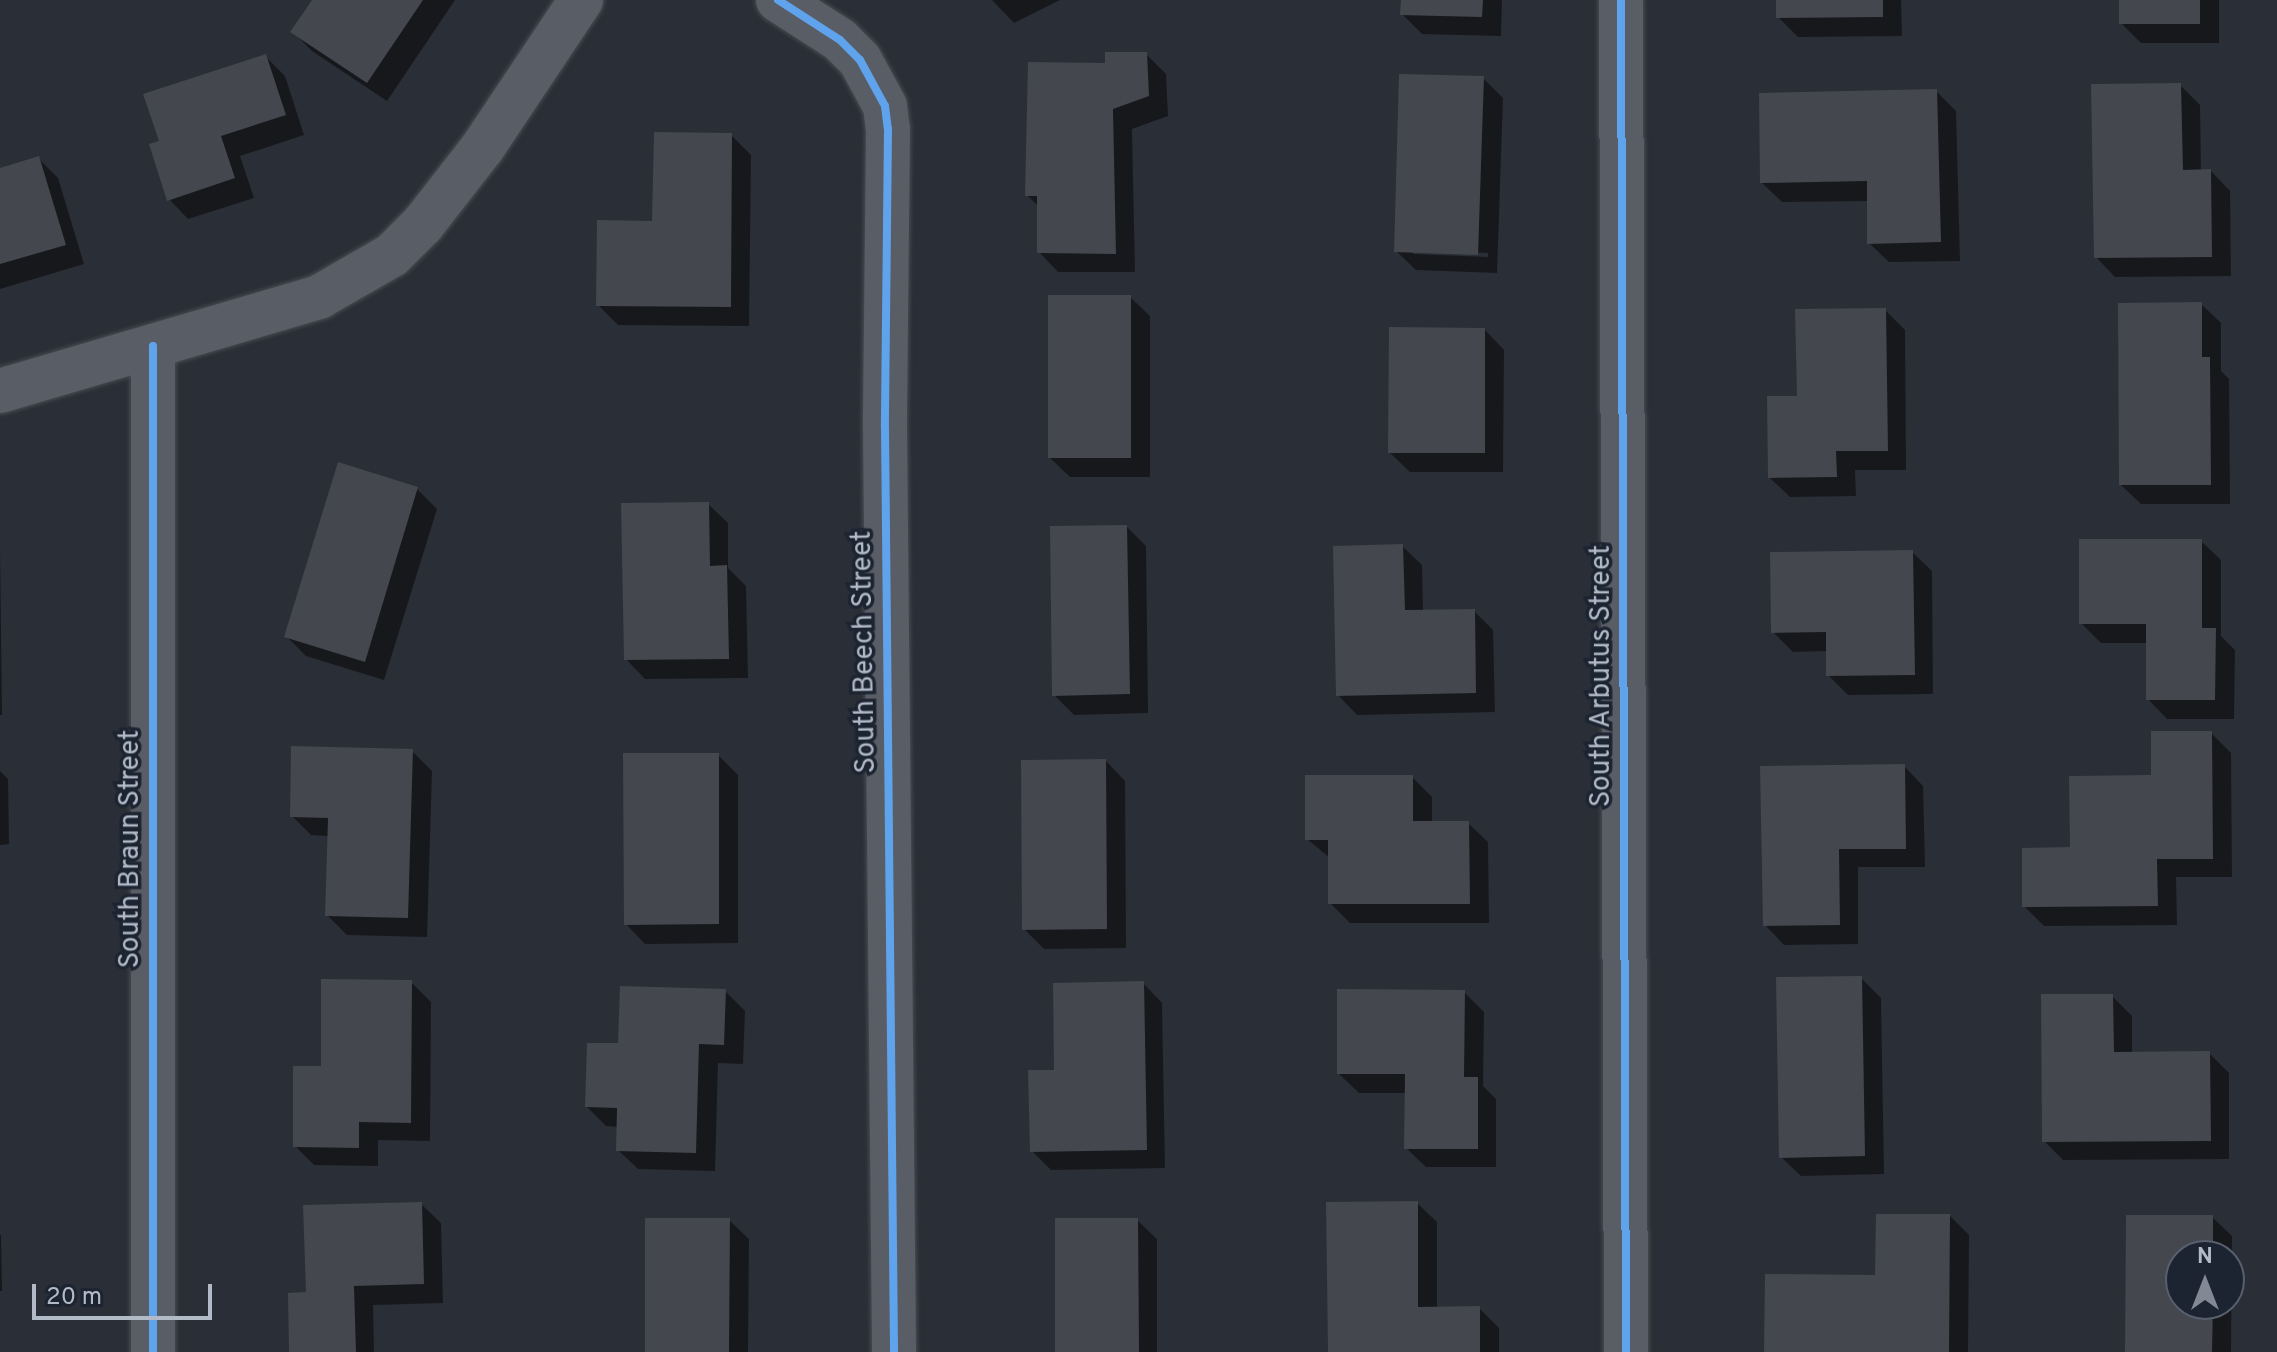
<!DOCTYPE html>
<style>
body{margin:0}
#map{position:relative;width:2277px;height:1352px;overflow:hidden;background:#2a2e36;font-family:Overpass,sans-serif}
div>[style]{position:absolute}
.shadow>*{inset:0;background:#0007}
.building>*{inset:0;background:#44474e}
.roads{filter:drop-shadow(0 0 2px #474b51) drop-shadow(0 0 2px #474b51)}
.street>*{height:44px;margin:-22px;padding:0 22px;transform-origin:22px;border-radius:22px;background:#595d65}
.cycleway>*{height:8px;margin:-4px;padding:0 4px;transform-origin:4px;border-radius:4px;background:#60a3ed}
span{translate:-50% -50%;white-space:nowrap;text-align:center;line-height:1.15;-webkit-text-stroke:7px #1d2431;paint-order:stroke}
.street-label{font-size:28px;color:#b3bac7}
.north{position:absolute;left:2165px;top:1240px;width:80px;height:80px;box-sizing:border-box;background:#1d2431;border:2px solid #59606d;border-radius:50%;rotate:0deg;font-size:22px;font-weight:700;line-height:32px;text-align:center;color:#b3bac7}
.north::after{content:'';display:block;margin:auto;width:28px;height:36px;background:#838994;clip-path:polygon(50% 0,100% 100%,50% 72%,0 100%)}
.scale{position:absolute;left:32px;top:1284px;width:180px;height:36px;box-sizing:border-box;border:4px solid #b3bac7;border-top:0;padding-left:10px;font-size:24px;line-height:28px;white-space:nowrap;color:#b3bac7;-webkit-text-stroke:6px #1d2431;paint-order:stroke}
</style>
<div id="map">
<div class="shadow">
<i style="clip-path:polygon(314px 0,455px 0,387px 101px,312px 51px,293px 32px)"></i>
<i style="clip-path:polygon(992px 0,1060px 0,1014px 23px)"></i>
<i style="clip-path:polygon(1403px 0,1502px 0,1501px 36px,1422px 34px,1402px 14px)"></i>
<i style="clip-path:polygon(1778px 0,1901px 0,1902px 36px,1798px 37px,1778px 17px)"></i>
<i style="clip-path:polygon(2121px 0,2219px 0,2219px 43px,2141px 43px,2121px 23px)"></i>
<i style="clip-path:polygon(1146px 54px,1166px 74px,1168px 116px,1132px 129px,1135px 272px,1058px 272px,1039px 252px,1039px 207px,1027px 195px,1107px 65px)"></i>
<i style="clip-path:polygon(265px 56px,285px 76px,304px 135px,240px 156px,254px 198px,188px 219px,169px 199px,161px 143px)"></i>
<i style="clip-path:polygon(evenodd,1483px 78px,1503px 98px,1497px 273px,1416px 270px,1396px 251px,1483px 78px,1413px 250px,1488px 253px,1488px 257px,1413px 254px,1413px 250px)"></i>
<i style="clip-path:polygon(2180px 85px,2200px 105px,2201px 172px,2211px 171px,2230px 191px,2231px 276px,2115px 277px,2096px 257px)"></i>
<i style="clip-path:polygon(1936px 91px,1956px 111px,1960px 261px,1889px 262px,1869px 243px,1869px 201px,1782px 202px,1762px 183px)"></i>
<i style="clip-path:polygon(731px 135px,751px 155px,749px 326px,618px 325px,598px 305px,654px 223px)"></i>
<i style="clip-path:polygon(39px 159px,58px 178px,84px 264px,0 289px,0 170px)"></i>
<i style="clip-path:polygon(1130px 297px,1150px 316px,1150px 477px,1070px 477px,1050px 458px)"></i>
<i style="clip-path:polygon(2201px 304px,2221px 323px,2221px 371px,2229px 379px,2230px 504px,2141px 504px,2121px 485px)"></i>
<i style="clip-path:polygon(1885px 310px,1905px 330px,1906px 470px,1855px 470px,1856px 496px,1790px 497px,1770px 478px,1799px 398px)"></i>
<i style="clip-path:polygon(1485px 330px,1504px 350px,1503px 472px,1410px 472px,1390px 453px)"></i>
<i style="clip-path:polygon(417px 489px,437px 509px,384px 680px,306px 656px,286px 636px)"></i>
<i style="clip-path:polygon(708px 504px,728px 523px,728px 568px,746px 586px,748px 678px,645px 679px,626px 659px)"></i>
<i style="clip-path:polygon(1127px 527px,1146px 546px,1148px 713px,1074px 715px,1054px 695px)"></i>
<i style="clip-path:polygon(2201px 541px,2221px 560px,2221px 636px,2235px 650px,2234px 719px,2167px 719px,2148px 699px,2148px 643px,2101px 643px,2081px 623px)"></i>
<i style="clip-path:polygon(0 546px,2px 715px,0 715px)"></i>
<i style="clip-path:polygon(1402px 546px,1422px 565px,1423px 612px,1474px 611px,1493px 630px,1495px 712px,1357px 715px,1338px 695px)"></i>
<i style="clip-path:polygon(1912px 552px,1932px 571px,1933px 694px,1848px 695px,1828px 675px,1828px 651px,1793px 652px,1773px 632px)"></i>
<i style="clip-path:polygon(2211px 733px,2231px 753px,2232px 877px,2176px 877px,2177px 925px,2044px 926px,2024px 906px,2072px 849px,2153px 777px)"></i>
<i style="clip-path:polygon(412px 751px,432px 771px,427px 937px,347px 935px,327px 915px,329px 836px,311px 835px,292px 816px)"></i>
<i style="clip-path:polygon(718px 755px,738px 775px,738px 943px,645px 944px,626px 924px)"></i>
<i style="clip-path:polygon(1106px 761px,1125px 781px,1126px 948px,1044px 949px,1024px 929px)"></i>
<i style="clip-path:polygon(1904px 766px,1923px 786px,1925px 867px,1858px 867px,1858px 944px,1784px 945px,1765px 925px)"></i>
<i style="clip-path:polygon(0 771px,8px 779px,9px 844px,0 845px)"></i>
<i style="clip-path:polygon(1412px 777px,1432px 797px,1432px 823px,1468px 823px,1488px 842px,1489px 923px,1350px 923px,1330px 903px,1330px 858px,1307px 839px)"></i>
<i style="clip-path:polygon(1861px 978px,1881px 998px,1884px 1174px,1801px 1176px,1781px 1157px)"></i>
<i style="clip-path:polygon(411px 982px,431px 1002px,430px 1141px,378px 1140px,378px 1166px,314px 1165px,295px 1146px,323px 1068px)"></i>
<i style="clip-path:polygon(1143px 983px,1162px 1003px,1165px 1168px,1051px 1170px,1032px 1151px,1057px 1072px)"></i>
<i style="clip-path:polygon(725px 991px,745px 1011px,743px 1064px,718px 1063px,715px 1171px,638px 1169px,618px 1150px,618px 1127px,606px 1126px,587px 1107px,620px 1045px)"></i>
<i style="clip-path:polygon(1464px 992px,1484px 1012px,1483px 1086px,1496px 1099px,1496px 1167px,1426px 1167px,1406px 1148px,1407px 1093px,1359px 1093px,1339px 1074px)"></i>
<i style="clip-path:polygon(2112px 996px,2132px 1016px,2132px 1054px,2209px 1053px,2229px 1073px,2229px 1159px,2063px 1160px,2044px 1141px)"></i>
<i style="clip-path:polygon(1417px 1203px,1437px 1222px,1437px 1309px,1479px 1308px,1499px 1328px,1499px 1352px,1330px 1352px)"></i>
<i style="clip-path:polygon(421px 1204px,441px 1223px,443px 1303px,373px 1305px,374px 1352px,291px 1352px,308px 1294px)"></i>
<i style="clip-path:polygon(1950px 1216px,1969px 1235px,1968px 1352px,1766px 1352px,1877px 1277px)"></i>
<i style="clip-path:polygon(evenodd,2128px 1217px,2212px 1217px,2232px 1236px,2231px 1352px,2127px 1352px,2128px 1217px,2181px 1256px,2229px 1256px,2229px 1304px,2181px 1304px,2181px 1256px)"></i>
<i style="clip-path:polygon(729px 1220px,749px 1239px,748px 1352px,647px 1352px)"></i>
<i style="clip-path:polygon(1137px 1220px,1157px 1239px,1157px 1352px,1057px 1352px)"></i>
<i style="clip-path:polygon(0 1235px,1px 1235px,2px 1291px,0 1291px)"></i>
</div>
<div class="building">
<i style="clip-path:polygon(312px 0,423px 0,367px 83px,290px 32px)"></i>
<i style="clip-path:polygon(1401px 0,1483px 0,1482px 17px,1400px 15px)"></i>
<i style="clip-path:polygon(1776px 0,1883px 0,1883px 17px,1776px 18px)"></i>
<i style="clip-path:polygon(2119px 0,2200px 0,2200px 24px,2119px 24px)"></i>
<i style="clip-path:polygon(1105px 52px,1147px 52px,1149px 96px,1113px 109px,1116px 254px,1037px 253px,1037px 196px,1025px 196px,1028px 62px,1105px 63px)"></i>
<i style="clip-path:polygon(266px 54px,286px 115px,221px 136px,235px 178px,167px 201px,149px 144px,159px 141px,143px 94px)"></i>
<i style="clip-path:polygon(1399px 74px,1484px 76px,1478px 255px,1394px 252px)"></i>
<i style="clip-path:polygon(2181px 83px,2183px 170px,2211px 169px,2212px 257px,2094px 258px,2091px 84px)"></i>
<i style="clip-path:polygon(1937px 89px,1941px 242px,1867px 244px,1867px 181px,1760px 183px,1759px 93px)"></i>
<i style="clip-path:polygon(654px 132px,732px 133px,731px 307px,596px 306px,597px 220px,652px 221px)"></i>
<i style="clip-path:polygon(39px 156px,66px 245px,0 264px,0 168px)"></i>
<i style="clip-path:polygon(1048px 295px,1131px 295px,1131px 458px,1048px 458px)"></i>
<i style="clip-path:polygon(2202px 302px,2202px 357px,2210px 357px,2211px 485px,2119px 485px,2118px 303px)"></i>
<i style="clip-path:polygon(1886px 308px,1888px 451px,1836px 451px,1837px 477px,1768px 478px,1767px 396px,1797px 396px,1795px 309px)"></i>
<i style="clip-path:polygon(1389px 327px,1485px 328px,1485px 453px,1388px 453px)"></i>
<i style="clip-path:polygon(338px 462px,418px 487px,365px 662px,284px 637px)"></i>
<i style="clip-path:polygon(709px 502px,710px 566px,727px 565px,729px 659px,624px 660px,621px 503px)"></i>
<i style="clip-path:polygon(1127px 525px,1130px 694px,1052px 696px,1050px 526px)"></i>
<i style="clip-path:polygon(2079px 539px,2202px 539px,2202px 628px,2216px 628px,2215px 700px,2146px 700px,2146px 624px,2079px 624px)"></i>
<i style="clip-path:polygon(1403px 544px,1405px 610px,1475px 609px,1476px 693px,1336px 696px,1333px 546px)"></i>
<i style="clip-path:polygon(1913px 550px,1915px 675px,1826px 676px,1826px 632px,1771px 633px,1770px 552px)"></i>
<i style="clip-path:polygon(2151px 731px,2212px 731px,2213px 859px,2157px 859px,2158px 906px,2022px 907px,2022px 848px,2070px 847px,2069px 776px,2151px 775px)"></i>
<i style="clip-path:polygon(291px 746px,413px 749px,408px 918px,325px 916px,328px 818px,290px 817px)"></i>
<i style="clip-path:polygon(623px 753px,719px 753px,719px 924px,624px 925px)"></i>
<i style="clip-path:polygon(1106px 759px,1107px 929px,1022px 930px,1021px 760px)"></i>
<i style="clip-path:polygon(1905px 764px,1906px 849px,1839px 849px,1840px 925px,1763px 926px,1760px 766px)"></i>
<i style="clip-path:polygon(1305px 775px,1413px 775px,1413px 821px,1469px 821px,1470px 904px,1328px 904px,1328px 840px,1305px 840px)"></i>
<i style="clip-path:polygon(1862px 976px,1865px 1156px,1779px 1158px,1776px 977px)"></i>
<i style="clip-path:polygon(321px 979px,412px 980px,411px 1123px,359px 1122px,359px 1148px,293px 1147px,293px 1066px,321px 1066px)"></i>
<i style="clip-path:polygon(1144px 981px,1147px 1150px,1030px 1152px,1028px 1070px,1054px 1070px,1053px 983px)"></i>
<i style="clip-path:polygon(620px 986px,726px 989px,724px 1045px,699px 1044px,696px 1153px,616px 1151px,617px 1108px,585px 1107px,587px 1043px,618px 1043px)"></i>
<i style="clip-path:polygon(1337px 989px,1465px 990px,1464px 1077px,1478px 1077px,1478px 1149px,1404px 1149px,1405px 1074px,1337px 1074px)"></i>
<i style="clip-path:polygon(2041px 994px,2113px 994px,2114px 1052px,2210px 1051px,2211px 1141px,2042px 1142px)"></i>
<i style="clip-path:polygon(1418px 1201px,1418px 1307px,1480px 1306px,1480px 1352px,1328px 1352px,1326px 1202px)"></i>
<i style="clip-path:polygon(422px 1202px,424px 1284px,354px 1286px,356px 1352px,289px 1352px,288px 1293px,306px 1292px,303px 1205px)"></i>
<i style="clip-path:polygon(1876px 1214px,1950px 1214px,1949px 1352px,1764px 1352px,1765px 1274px,1875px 1275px)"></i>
<i style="clip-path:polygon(2126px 1215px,2213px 1215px,2213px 1256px,2181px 1256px,2181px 1304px,2213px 1304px,2212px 1352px,2125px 1352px)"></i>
<i style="clip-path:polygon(645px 1218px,730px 1218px,729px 1352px,645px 1352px)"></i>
<i style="clip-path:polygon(1055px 1218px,1138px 1218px,1139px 1352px,1055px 1352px)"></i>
</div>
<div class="roads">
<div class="street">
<i style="left:778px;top:0;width:74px;rotate:32.8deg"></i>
<i style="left:840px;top:40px;width:28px;rotate:45deg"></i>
<i style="left:860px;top:60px;width:52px;rotate:61.5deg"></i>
<i style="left:885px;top:106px;width:23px;rotate:83deg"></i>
<i style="left:888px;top:129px;width:299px;rotate:90.6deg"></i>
<i style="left:885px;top:428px;width:924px;rotate:89.44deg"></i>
<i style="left:1621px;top:0;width:1352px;rotate:89.79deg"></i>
<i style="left:153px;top:346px;width:1006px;rotate:90deg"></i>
<i style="left:0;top:391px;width:333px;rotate:-16.4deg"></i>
<i style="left:319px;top:297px;width:84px;rotate:-29.9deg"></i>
<i style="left:392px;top:255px;width:44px;rotate:-45deg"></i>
<i style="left:423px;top:224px;width:98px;rotate:-52.1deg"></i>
<i style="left:483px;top:147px;width:177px;rotate:-56.3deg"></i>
</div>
</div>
<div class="cycleway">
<i style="left:778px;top:0;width:74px;rotate:32.8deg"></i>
<i style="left:840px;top:40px;width:28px;rotate:45deg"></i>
<i style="left:860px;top:60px;width:52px;rotate:61.5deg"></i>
<i style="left:885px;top:106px;width:23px;rotate:83deg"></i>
<i style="left:888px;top:129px;width:299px;rotate:90.6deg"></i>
<i style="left:885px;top:428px;width:924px;rotate:89.44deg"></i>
<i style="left:1621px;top:0;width:1352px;rotate:89.79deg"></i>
<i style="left:153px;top:346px;width:1006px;rotate:90deg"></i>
</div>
<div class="street-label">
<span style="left:865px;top:652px;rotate:-91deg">South Beech Street</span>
<span style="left:1602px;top:676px;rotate:-90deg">South Arbutus Street</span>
<span style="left:131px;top:849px;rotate:-90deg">South Braun Street</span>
</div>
<div class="north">N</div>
<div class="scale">20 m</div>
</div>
